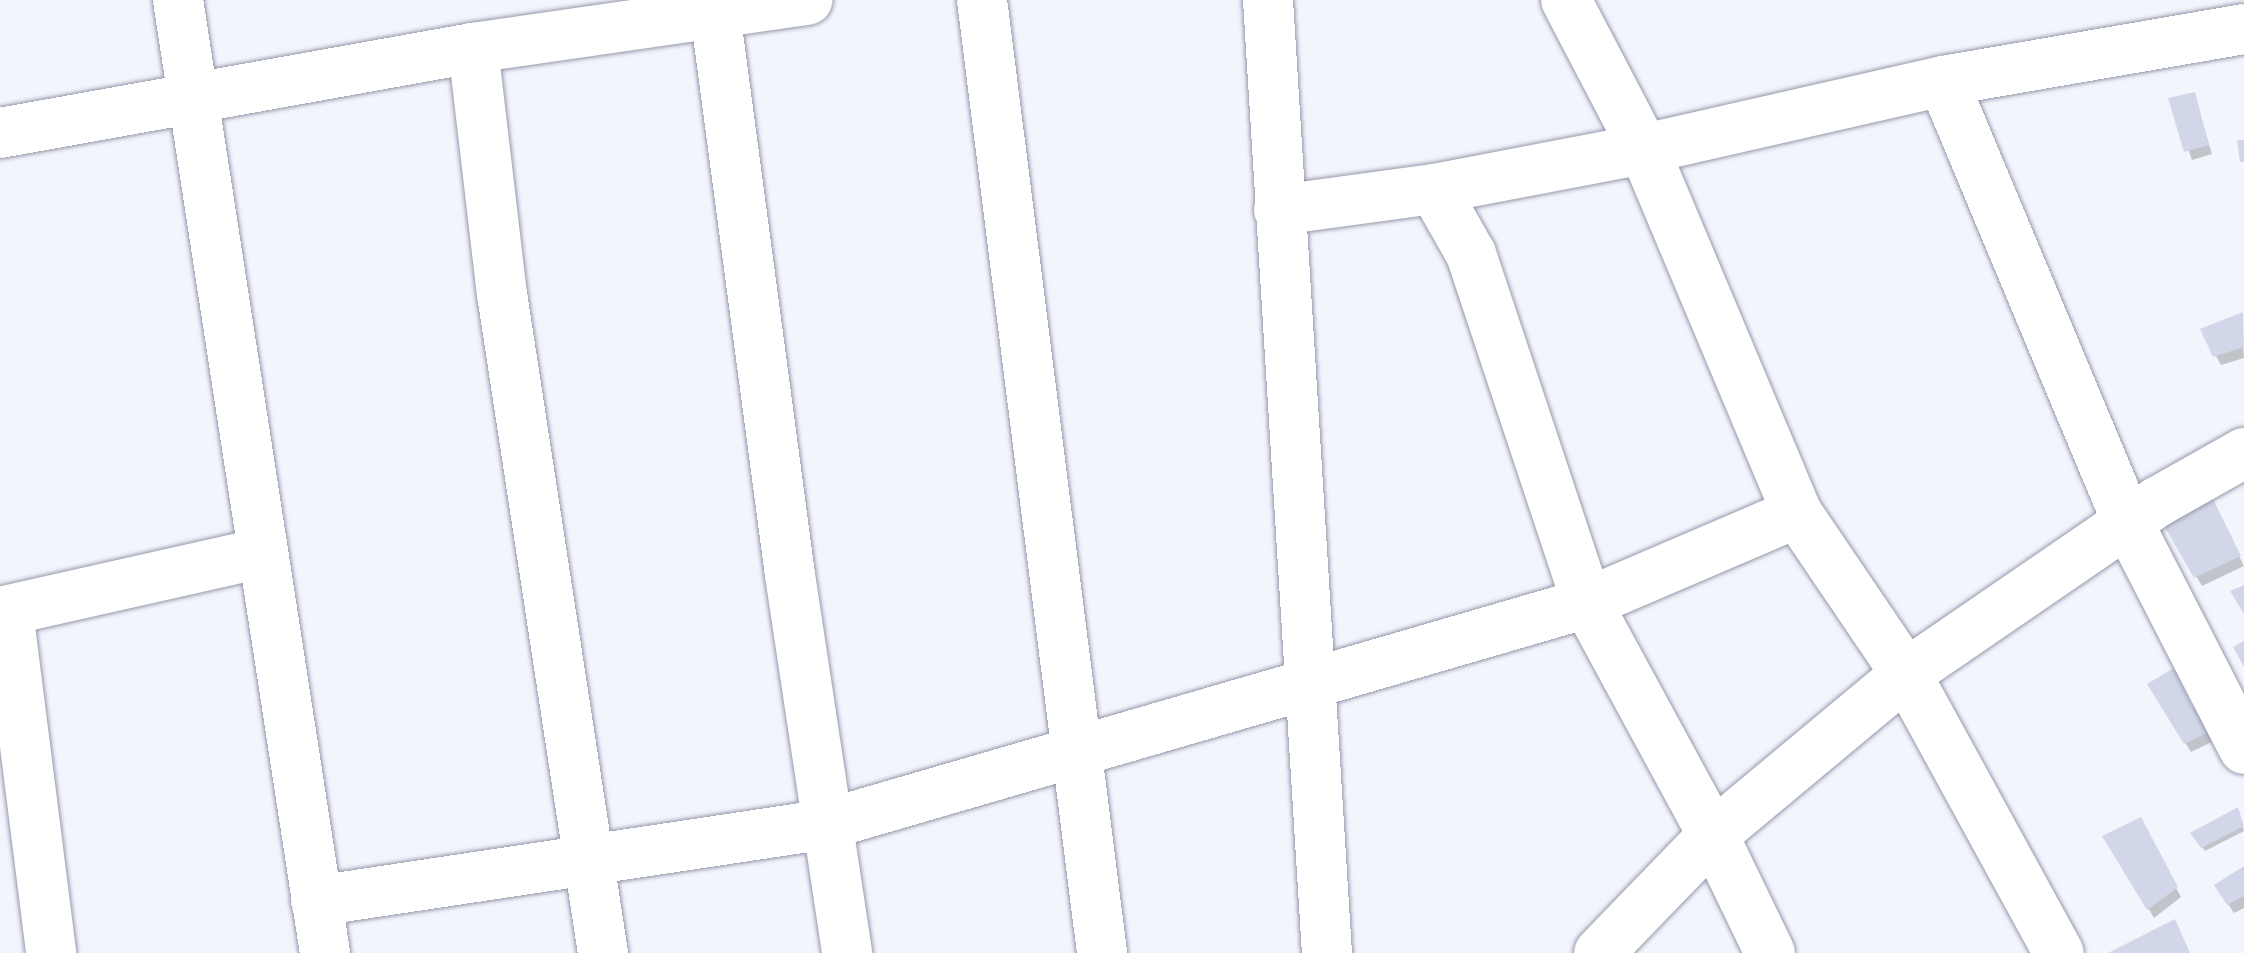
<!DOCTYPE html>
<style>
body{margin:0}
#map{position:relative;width:2244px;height:953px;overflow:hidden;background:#f3f5fd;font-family:Cabin,sans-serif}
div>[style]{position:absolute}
.shadow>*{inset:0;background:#0003}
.building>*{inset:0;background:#d2d6e9}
.roads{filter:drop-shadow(0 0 2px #9498aa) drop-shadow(0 0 2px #9498aa)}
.minor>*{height:50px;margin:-25px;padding:0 25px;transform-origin:25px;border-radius:25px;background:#fff}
span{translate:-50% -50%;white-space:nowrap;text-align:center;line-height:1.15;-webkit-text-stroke:8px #fff;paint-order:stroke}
</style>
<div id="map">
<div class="shadow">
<i style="clip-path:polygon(2194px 95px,2212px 154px,2192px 160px,2171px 100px)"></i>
<i style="clip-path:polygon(2241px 315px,2244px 358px,2221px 365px,2216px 356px)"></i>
<i style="clip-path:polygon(2216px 509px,2244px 566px,2202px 586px,2165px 523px)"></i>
<i style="clip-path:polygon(2150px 685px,2193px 711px,2220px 738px,2191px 752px)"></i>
<i style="clip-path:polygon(2239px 813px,2244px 831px,2205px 851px,2193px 834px)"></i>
<i style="clip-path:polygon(2140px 820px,2181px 897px,2154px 918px,2106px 837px)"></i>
<i style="clip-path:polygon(2244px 869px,2244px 908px,2234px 913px,2222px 895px)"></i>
</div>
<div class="building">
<i style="clip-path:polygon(2195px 92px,2209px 145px,2184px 152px,2168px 98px)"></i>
<i style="clip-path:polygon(2237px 140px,2244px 140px,2244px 162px,2240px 162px)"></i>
<i style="clip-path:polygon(2243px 312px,2244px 347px,2213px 357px,2200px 329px)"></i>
<i style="clip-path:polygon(2212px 497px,2241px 556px,2194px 578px,2162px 522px)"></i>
<i style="clip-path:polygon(2244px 585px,2244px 614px,2230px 591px)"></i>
<i style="clip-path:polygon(2244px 641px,2244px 667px,2233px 647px)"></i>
<i style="clip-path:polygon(2174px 668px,2193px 708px,2203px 705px,2217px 728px,2184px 744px,2147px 684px)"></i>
<i style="clip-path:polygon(2238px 807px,2244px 826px,2201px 848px,2190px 833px)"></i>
<i style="clip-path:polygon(2141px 817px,2178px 887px,2147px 910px,2102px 836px)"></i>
<i style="clip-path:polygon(2244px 866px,2244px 896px,2227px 905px,2214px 885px)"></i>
<i style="clip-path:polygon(2175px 919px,2190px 953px,2108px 953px)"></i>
</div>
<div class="roads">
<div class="minor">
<i style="left:178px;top:0;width:964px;rotate:81.23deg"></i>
<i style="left:982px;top:0;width:961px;rotate:82.82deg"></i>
<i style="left:1268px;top:0;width:955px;rotate:86.46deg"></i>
<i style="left:1566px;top:0;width:168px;rotate:62.4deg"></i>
<i style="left:1644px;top:149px;width:395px;rotate:67.2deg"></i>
<i style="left:1797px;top:513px;width:194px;rotate:55.9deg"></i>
<i style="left:1906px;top:674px;width:318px;rotate:61.3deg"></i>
<i style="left:715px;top:12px;width:568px;rotate:82.41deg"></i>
<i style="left:790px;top:575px;width:382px;rotate:81.4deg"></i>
<i style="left:473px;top:48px;width:248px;rotate:83.3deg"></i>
<i style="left:502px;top:294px;width:667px;rotate:81.29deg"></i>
<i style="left:1943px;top:81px;width:479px;rotate:67.3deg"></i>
<i style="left:2128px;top:523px;width:254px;rotate:62.8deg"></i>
<i style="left:0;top:133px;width:481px;rotate:-10.2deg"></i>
<i style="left:473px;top:48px;width:338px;rotate:-8.2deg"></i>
<i style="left:1434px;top:189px;width:75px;rotate:60.4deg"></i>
<i style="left:1471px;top:254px;width:368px;rotate:71.6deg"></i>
<i style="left:1587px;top:603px;width:264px;rotate:61.5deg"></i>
<i style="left:1713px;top:835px;width:131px;rotate:64.2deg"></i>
<i style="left:1279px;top:210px;width:156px;rotate:-7.7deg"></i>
<i style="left:1434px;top:189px;width:214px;rotate:-10.8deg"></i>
<i style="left:1644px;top:149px;width:307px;rotate:-12.8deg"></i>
<i style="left:1943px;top:81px;width:305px;rotate:-9.8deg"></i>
<i style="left:8px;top:611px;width:345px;rotate:82.8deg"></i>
<i style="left:0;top:612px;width:269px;rotate:-12.7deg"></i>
<i style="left:316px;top:901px;width:518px;rotate:-8.55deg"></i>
<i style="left:828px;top:824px;width:791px;rotate:-16.23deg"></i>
<i style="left:1587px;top:603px;width:228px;rotate:-23.2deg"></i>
<i style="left:1599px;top:953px;width:164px;rotate:-46deg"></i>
<i style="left:1713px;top:835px;width:251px;rotate:-39.8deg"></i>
<i style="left:1906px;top:674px;width:306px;rotate:-34.4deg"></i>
<i style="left:2159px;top:501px;width:98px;rotate:-29.5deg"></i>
</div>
</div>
</div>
